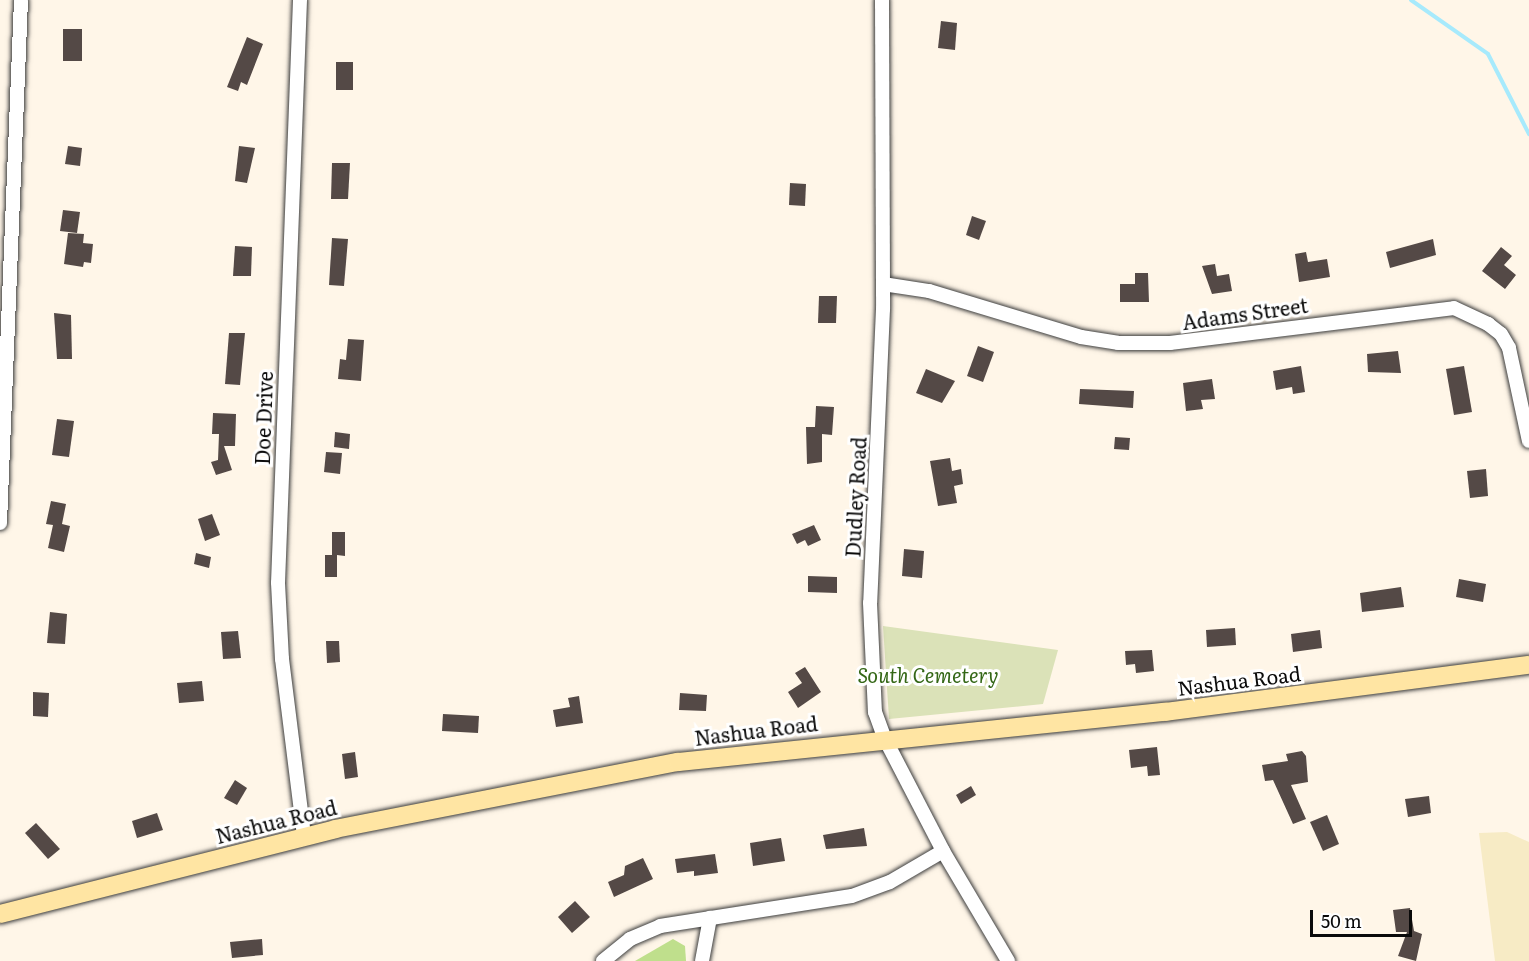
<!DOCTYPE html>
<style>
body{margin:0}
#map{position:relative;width:1529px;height:961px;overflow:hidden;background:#fff6e8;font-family:Literata,serif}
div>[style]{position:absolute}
.farmland>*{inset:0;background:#f7ebc5}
.forest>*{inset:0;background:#bfdf8c}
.cemetery>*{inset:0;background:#dbe2b8}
.stream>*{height:4px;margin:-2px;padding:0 2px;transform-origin:2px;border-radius:2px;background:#a7eafc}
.building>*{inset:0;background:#544946}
.roads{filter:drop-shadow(0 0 2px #3d3d3d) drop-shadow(0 0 2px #3d3d3d)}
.minor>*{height:14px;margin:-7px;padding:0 7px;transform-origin:7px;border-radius:7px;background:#fff}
.secondary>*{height:18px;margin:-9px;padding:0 9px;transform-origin:9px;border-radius:9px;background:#ffe5a3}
span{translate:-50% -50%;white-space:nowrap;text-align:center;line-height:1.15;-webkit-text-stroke:6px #fff;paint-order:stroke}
.street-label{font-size:20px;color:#0a0a0a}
.park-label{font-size:20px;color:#346716;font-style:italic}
.scale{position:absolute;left:1310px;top:910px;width:102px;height:27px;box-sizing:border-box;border:3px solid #0a0a0a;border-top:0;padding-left:8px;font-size:18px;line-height:21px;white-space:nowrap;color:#0a0a0a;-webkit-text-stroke:4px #fff;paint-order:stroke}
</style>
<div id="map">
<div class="farmland">
<i style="clip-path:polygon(1507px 832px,1529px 842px,1529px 961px,1495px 961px,1479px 833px)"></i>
</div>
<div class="forest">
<i style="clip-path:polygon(673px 939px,685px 946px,686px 961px,635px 961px)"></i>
</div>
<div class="cemetery">
<i style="clip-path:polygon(883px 626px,1058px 650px,1043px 704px,889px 719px)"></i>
</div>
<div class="stream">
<i style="left:1411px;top:0;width:94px;rotate:35deg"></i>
<i style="left:1488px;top:54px;width:90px;rotate:62.9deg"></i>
</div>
<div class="building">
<i style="clip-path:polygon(941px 21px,957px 23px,955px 50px,938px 48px)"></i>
<i style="clip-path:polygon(63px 29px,82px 29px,82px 61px,63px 61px)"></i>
<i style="clip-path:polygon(247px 37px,263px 44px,247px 85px,241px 82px,238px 91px,227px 87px)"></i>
<i style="clip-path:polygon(336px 62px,353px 62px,353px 90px,336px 90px)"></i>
<i style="clip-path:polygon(68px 146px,82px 148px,80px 166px,65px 164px)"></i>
<i style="clip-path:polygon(239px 146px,255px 148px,247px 183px,235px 181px)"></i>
<i style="clip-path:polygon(332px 163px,350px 163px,348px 199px,331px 199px)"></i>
<i style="clip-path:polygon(790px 183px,806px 184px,805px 206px,789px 205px)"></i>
<i style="clip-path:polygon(63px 210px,80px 212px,77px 233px,60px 231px)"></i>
<i style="clip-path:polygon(972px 216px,986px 221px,979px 240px,966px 235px)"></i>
<i style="clip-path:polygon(68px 233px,84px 234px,83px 243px,93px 244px,91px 263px,84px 262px,83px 267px,64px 264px)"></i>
<i style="clip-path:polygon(332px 238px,348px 239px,344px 286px,329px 285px)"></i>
<i style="clip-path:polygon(1433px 239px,1436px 255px,1390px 268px,1386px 252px)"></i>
<i style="clip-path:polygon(235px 246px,252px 247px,251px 276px,233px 276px)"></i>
<i style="clip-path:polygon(1501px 247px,1512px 256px,1504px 265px,1516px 275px,1505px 289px,1482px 271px)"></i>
<i style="clip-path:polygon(1306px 252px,1308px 262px,1327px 259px,1330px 277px,1299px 282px,1295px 254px)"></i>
<i style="clip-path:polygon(1215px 264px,1217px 276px,1229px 274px,1232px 291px,1212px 294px,1202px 266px)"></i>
<i style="clip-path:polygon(1135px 273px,1148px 273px,1149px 302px,1120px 302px,1120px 284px,1135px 284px)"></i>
<i style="clip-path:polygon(819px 296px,837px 296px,836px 323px,818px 323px)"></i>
<i style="clip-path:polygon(54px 313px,71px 315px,72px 359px,57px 359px)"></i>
<i style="clip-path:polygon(229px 333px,245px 333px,240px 385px,225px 384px)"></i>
<i style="clip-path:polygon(348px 339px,364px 340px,361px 381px,338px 379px,340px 359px,346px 360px)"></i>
<i style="clip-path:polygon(978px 346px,994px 352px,983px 382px,967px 376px)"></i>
<i style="clip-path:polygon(1398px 351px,1401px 373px,1368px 372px,1367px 354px)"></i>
<i style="clip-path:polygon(1301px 366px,1305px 392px,1293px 394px,1292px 387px,1276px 390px,1273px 371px)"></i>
<i style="clip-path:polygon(1464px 366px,1472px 412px,1454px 415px,1446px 369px)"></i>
<i style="clip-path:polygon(926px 369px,955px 381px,942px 403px,916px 393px)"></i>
<i style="clip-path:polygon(1212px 379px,1215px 399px,1201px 400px,1203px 409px,1186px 411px,1183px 383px)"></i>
<i style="clip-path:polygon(1080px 389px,1134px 391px,1133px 408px,1079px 404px)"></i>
<i style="clip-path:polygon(816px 406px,834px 407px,832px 435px,822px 434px,822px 462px,807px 464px,806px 427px,815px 427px)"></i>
<i style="clip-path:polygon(213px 413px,236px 414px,235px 446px,224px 446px,232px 470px,216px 475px,211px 462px,218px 460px,219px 434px,212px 434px)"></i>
<i style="clip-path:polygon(57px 419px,74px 421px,69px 457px,52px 455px)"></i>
<i style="clip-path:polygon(335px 432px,350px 434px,349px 449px,334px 447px)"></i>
<i style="clip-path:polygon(1115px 437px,1130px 438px,1129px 450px,1114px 449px)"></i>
<i style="clip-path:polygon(326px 452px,342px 453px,340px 474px,324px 472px)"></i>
<i style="clip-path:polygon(950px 458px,952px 471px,961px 469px,963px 484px,954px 486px,957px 503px,938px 506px,930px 461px)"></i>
<i style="clip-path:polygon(1486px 469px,1488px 496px,1470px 498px,1467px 471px)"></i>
<i style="clip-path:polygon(51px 501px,66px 504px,62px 524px,70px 526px,64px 552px,48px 548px,53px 525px,46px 524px)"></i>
<i style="clip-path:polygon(212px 514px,220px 535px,205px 541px,198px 519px)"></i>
<i style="clip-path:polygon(814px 525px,821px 540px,808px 546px,805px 540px,797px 544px,792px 534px)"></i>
<i style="clip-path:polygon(332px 532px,345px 532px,345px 556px,337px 555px,337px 577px,325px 577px,325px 555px,332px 555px)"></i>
<i style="clip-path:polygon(904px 549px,924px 551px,922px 578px,902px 576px)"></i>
<i style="clip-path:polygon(196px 553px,211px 557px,209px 568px,194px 564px)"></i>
<i style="clip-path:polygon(808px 576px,837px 577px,837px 593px,808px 592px)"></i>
<i style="clip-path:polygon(1459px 579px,1486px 584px,1483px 602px,1456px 597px)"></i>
<i style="clip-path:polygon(1401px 587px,1404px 607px,1362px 612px,1360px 593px)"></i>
<i style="clip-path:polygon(50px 612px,67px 614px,65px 644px,47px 643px)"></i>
<i style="clip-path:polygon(1235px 628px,1236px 645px,1207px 647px,1206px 630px)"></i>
<i style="clip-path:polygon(1320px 630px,1322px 648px,1293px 652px,1291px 634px)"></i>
<i style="clip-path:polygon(238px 631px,241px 658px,223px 659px,221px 632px)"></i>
<i style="clip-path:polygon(326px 641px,339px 641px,340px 662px,327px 663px)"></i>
<i style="clip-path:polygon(1152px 650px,1154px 671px,1136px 673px,1135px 664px,1126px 665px,1125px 651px)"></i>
<i style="clip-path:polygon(805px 667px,821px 692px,798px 708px,788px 692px,802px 683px,795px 673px)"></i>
<i style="clip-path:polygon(202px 681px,204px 701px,179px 703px,177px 683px)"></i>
<i style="clip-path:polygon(33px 692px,49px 693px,48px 717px,33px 716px)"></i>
<i style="clip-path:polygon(680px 693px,707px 695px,706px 711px,679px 710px)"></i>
<i style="clip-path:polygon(579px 696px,583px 723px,556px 727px,553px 710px,570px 707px,568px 698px)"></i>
<i style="clip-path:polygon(443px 714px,479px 716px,478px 733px,442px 731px)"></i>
<i style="clip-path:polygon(1157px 747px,1160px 775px,1148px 776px,1147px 766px,1131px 768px,1129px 750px)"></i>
<i style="clip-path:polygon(1302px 751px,1306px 756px,1308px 782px,1291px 785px,1306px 819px,1293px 824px,1273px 780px,1265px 781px,1262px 765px,1288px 761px,1286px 754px)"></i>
<i style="clip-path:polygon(355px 752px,358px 777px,345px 779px,342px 754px)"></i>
<i style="clip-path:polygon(235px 780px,247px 788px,237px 805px,224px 798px)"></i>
<i style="clip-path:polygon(971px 786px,976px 795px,961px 804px,956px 795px)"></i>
<i style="clip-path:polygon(1429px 796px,1431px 813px,1408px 817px,1405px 799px)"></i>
<i style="clip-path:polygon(157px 813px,163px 830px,137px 838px,132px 821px)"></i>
<i style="clip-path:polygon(1327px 815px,1339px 844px,1323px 851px,1310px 822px)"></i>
<i style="clip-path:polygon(36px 823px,60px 849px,48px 859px,25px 833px)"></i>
<i style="clip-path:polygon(864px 828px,867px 846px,826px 849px,823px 835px)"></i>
<i style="clip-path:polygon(781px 838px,785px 861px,753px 866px,750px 843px)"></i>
<i style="clip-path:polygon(715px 854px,718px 873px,694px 876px,694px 871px,677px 873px,675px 859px)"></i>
<i style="clip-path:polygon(643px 858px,653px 879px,614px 897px,608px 882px,624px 875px,625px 866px)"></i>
<i style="clip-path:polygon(575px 901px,590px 917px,572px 933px,558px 917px)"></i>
<i style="clip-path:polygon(1410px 908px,1414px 931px,1422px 934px,1416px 961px,1398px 956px,1407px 932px,1396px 932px,1393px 910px)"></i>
<i style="clip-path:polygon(262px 939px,263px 955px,232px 958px,230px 942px)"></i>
</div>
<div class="roads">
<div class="minor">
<i style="left:300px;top:0;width:583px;rotate:92.16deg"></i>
<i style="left:278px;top:583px;width:76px;rotate:87deg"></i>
<i style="left:282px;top:659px;width:178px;rotate:82.9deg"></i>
<i style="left:882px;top:0;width:309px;rotate:89.8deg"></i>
<i style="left:883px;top:309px;width:294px;rotate:92.5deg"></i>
<i style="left:870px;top:603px;width:109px;rotate:87.4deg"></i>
<i style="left:875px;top:712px;width:29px;rotate:70deg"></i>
<i style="left:885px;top:739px;width:126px;rotate:62.6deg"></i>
<i style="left:943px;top:851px;width:128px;rotate:59.4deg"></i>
<i style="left:883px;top:284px;width:47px;rotate:8.7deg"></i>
<i style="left:929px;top:291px;width:159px;rotate:16.8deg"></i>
<i style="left:1081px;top:337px;width:37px;rotate:9deg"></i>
<i style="left:1118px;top:343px;width:52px"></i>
<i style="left:1170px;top:343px;width:286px;rotate:-7deg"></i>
<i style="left:1454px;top:308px;width:38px;rotate:25deg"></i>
<i style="left:1488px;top:324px;width:16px;rotate:38deg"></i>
<i style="left:1501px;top:334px;width:16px;rotate:60deg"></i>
<i style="left:1509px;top:348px;width:95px;rotate:77.9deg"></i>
<i style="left:0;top:523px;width:523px;rotate:-87.7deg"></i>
<i style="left:603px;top:961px;width:35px;rotate:-39deg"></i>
<i style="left:630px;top:939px;width:33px;rotate:-23deg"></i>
<i style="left:660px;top:926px;width:194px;rotate:-8.9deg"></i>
<i style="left:852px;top:896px;width:40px;rotate:-20.2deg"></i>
<i style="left:890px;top:882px;width:61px;rotate:-30.3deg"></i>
<i style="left:702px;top:961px;width:44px;rotate:-79.5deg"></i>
</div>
<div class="secondary">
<i style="left:0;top:914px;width:346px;rotate:-14.2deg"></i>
<i style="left:335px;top:829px;width:349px;rotate:-11.1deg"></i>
<i style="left:678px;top:762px;width:490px;rotate:-5.9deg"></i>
<i style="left:1165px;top:712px;width:367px;rotate:-7.4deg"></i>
</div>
</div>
<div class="street-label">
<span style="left:1245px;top:313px;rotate:-8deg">Adams Street</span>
<span style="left:263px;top:418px;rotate:-88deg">Doe Drive</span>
<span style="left:855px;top:497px;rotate:-87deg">Dudley Road</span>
<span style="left:1239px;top:680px;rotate:-7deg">Nashua Road</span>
<span style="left:756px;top:730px;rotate:-7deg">Nashua Road</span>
<span style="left:276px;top:821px;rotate:-14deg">Nashua Road</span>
</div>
<div class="park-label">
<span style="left:928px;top:674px">South Cemetery</span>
</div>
<div class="scale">50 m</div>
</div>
